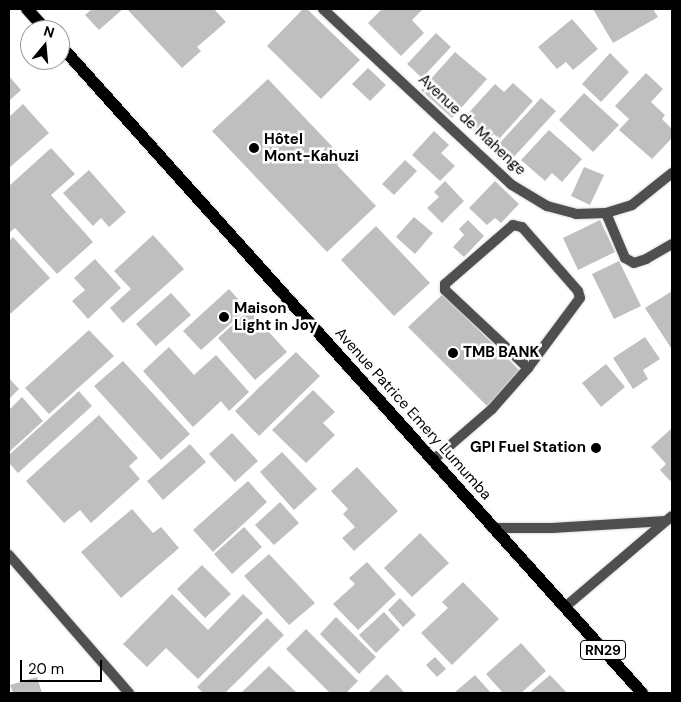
<!DOCTYPE html>
<meta charset="utf-8">
<style>
body{margin:0}
#map{position:relative;width:681px;height:702px;overflow:hidden;background:#fff;font-family:"DM Sans",sans-serif}
div>[style]{position:absolute}
.building>*{inset:0;background:#bfbfbf}
.roads{filter:drop-shadow(0 0 1px #dbdbdb) drop-shadow(0 0 1px #dbdbdb)}
.street>*{height:10px;margin:-5px;padding:0 5px;transform-origin:5px;border-radius:5px;background:#4f4f4f}
.primary>*{height:12px;margin:-6px;padding:0 6px;transform-origin:6px;border-radius:6px;background:#000}
.dots>*{width:14px;height:14px;translate:-50% -50%;box-sizing:border-box;border:2px solid #fff;border-radius:50%}
span{translate:-50% -50%;white-space:nowrap;text-align:center;line-height:1.15;-webkit-text-stroke:5px #fff;paint-order:stroke}
.shield-label span{padding:1px 4px;background:#fff;border:1px solid;border-radius:4px;-webkit-text-stroke-width:0}
.shield-label{font-size:14px;color:#000;font-weight:700}
.street-label{font-size:15px;color:#000}
.poi-label{font-size:15px;color:#000;font-weight:700}
.left{translate:0 -50%;text-align:left}
.right{translate:-100% -50%;text-align:right}
.frame{position:absolute;inset:0;border:10px solid #000;pointer-events:none}
.north{position:absolute;left:20px;top:20px;width:50px;height:50px;box-sizing:border-box;background:#fff;border:1px solid #999;border-radius:50%;rotate:17deg;font-size:14px;font-weight:700;line-height:20px;text-align:center;color:#000}
.north::after{content:'';display:block;margin:auto;width:18px;height:22px;background:#000;clip-path:polygon(50% 0,100% 100%,50% 72%,0 100%)}
.scale{position:absolute;left:20px;top:660px;width:82px;height:22px;box-sizing:border-box;border:2px solid #000;border-top:0;padding-left:6px;font-size:15px;line-height:18px;white-space:nowrap;color:#000;-webkit-text-stroke:4px #fff;paint-order:stroke}
</style>
<div id="map">
<div class="building">
<i style="clip-path:polygon(92px 9px,123px 9px,99px 30px,85px 15px)"></i>
<i style="clip-path:polygon(127px 9px,214px 9px,226px 22px,197px 47px,201px 51px,182px 68px)"></i>
<i style="clip-path:polygon(303px 9px,307px 9px,360px 60px,321px 99px,267px 46px)"></i>
<i style="clip-path:polygon(382px 9px,423px 9px,412px 20px,424px 33px,401px 56px,368px 23px)"></i>
<i style="clip-path:polygon(593px 9px,653px 9px,658px 17px,613px 43px)"></i>
<i style="clip-path:polygon(572px 19px,598px 49px,573px 70px,566px 62px,557px 69px,538px 47px)"></i>
<i style="clip-path:polygon(436px 33px,451px 47px,422px 78px,407px 64px)"></i>
<i style="clip-path:polygon(455px 52px,487px 79px,452px 118px,421px 90px)"></i>
<i style="clip-path:polygon(610px 53px,629px 72px,601px 102px,582px 84px)"></i>
<i style="clip-path:polygon(368px 68px,386px 85px,370px 101px,352px 84px)"></i>
<i style="clip-path:polygon(646px 73px,663px 89px,651px 102px,665px 115px,662px 119px,672px 129px,672px 138px,652px 159px,619px 130px,629px 119px,615px 106px)"></i>
<i style="clip-path:polygon(9px 76px,21px 90px,9px 101px)"></i>
<i style="clip-path:polygon(268px 79px,344px 159px,337px 165px,376px 206px,327px 252px,212px 131px)"></i>
<i style="clip-path:polygon(513px 83px,533px 101px,499px 139px,494px 134px,486px 142px,462px 120px,495px 84px,504px 92px)"></i>
<i style="clip-path:polygon(584px 93px,619px 125px,593px 152px,559px 120px)"></i>
<i style="clip-path:polygon(541px 98px,556px 111px,511px 160px,496px 147px)"></i>
<i style="clip-path:polygon(23px 104px,49px 133px,9px 168px,9px 117px)"></i>
<i style="clip-path:polygon(549px 130px,582px 159px,562px 182px,552px 173px,545px 181px,521px 160px)"></i>
<i style="clip-path:polygon(434px 131px,449px 145px,441px 153px,455px 166px,440px 181px,412px 155px)"></i>
<i style="clip-path:polygon(51px 148px,75px 174px,51px 195px,93px 242px,57px 274px,15px 228px,9px 233px,9px 186px)"></i>
<i style="clip-path:polygon(405px 160px,417px 171px,394px 195px,382px 184px)"></i>
<i style="clip-path:polygon(584px 167px,604px 175px,590px 205px,571px 196px)"></i>
<i style="clip-path:polygon(89px 170px,126px 212px,109px 227px,101px 218px,93px 226px,63px 193px)"></i>
<i style="clip-path:polygon(445px 181px,464px 201px,442px 223px,427px 208px,439px 197px,434px 192px)"></i>
<i style="clip-path:polygon(495px 181px,519px 204px,501px 223px,495px 218px,487px 225px,469px 208px)"></i>
<i style="clip-path:polygon(414px 217px,433px 233px,415px 254px,396px 237px)"></i>
<i style="clip-path:polygon(468px 220px,484px 236px,464px 257px,453px 247px,464px 235px,459px 229px)"></i>
<i style="clip-path:polygon(600px 220px,615px 252px,578px 270px,563px 238px)"></i>
<i style="clip-path:polygon(376px 226px,430px 283px,394px 316px,341px 260px)"></i>
<i style="clip-path:polygon(153px 235px,184px 269px,123px 323px,110px 308px,131px 289px,114px 271px)"></i>
<i style="clip-path:polygon(13px 237px,50px 278px,9px 315px,9px 241px)"></i>
<i style="clip-path:polygon(95px 259px,121px 288px,88px 319px,72px 301px,85px 290px,74px 278px)"></i>
<i style="clip-path:polygon(619px 261px,641px 306px,614px 319px,592px 274px)"></i>
<i style="clip-path:polygon(229px 289px,247px 309px,201px 350px,183px 331px)"></i>
<i style="clip-path:polygon(672px 291px,672px 347px,671px 348px,645px 308px)"></i>
<i style="clip-path:polygon(171px 293px,191px 315px,156px 346px,136px 324px)"></i>
<i style="clip-path:polygon(443px 294px,521px 372px,487px 406px,408px 327px)"></i>
<i style="clip-path:polygon(249px 310px,287px 352px,255px 380px,218px 338px)"></i>
<i style="clip-path:polygon(89px 330px,114px 356px,49px 414px,25px 388px)"></i>
<i style="clip-path:polygon(645px 337px,660px 359px,643px 370px,648px 379px,633px 389px,613px 358px)"></i>
<i style="clip-path:polygon(169px 347px,194px 375px,216px 355px,249px 392px,229px 411px,221px 401px,193px 427px,143px 371px)"></i>
<i style="clip-path:polygon(296px 352px,320px 376px,259px 436px,235px 411px)"></i>
<i style="clip-path:polygon(123px 361px,190px 434px,161px 460px,94px 386px)"></i>
<i style="clip-path:polygon(606px 364px,625px 387px,601px 407px,582px 383px)"></i>
<i style="clip-path:polygon(9px 378px,19px 389px,9px 399px)"></i>
<i style="clip-path:polygon(313px 390px,335px 412px,323px 423px,335px 435px,306px 463px,272px 430px)"></i>
<i style="clip-path:polygon(79px 391px,92px 406px,18px 473px,9px 463px,9px 455px)"></i>
<i style="clip-path:polygon(22px 397px,43px 421px,9px 452px,9px 410px)"></i>
<i style="clip-path:polygon(99px 415px,138px 458px,129px 466px,140px 479px,91px 523px,80px 510px,64px 523px,26px 481px)"></i>
<i style="clip-path:polygon(672px 428px,672px 483px,660px 470px,666px 464px,651px 447px)"></i>
<i style="clip-path:polygon(232px 433px,258px 461px,235px 482px,209px 454px)"></i>
<i style="clip-path:polygon(190px 444px,206px 462px,163px 500px,147px 481px)"></i>
<i style="clip-path:polygon(282px 452px,317px 489px,294px 510px,260px 472px)"></i>
<i style="clip-path:polygon(357px 467px,398px 511px,354px 551px,342px 538px,355px 527px,343px 514px,348px 509px,331px 491px)"></i>
<i style="clip-path:polygon(248px 481px,267px 502px,213px 552px,193px 530px)"></i>
<i style="clip-path:polygon(280px 502px,299px 523px,274px 545px,255px 525px)"></i>
<i style="clip-path:polygon(132px 509px,153px 533px,161px 527px,179px 548px,121px 598px,81px 552px)"></i>
<i style="clip-path:polygon(244px 527px,262px 547px,232px 574px,214px 554px)"></i>
<i style="clip-path:polygon(420px 533px,449px 563px,412px 597px,384px 568px)"></i>
<i style="clip-path:polygon(269px 554px,315px 603px,289px 625px,244px 576px)"></i>
<i style="clip-path:polygon(367px 562px,396px 594px,358px 630px,333px 604px,355px 584px,349px 578px)"></i>
<i style="clip-path:polygon(202px 565px,231px 594px,205px 618px,177px 589px)"></i>
<i style="clip-path:polygon(463px 582px,499px 619px,452px 665px,421px 633px,448px 608px,442px 602px)"></i>
<i style="clip-path:polygon(172px 594px,208px 630px,243px 594px,263px 613px,198px 679px,166px 648px,147px 667px,123px 644px)"></i>
<i style="clip-path:polygon(400px 598px,416px 615px,403px 627px,388px 610px)"></i>
<i style="clip-path:polygon(384px 612px,400px 630px,376px 653px,359px 635px)"></i>
<i style="clip-path:polygon(336px 617px,376px 657px,359px 674px,320px 634px)"></i>
<i style="clip-path:polygon(267px 618px,284px 635px,225px 693px,203px 693px,197px 687px)"></i>
<i style="clip-path:polygon(306px 629px,358px 681px,346px 693px,330px 693px,286px 649px)"></i>
<i style="clip-path:polygon(521px 643px,546px 671px,521px 693px,503px 693px,486px 674px)"></i>
<i style="clip-path:polygon(435px 657px,446px 669px,437px 677px,426px 665px)"></i>
<i style="clip-path:polygon(269px 666px,297px 693px,241px 693px)"></i>
<i style="clip-path:polygon(387px 674px,404px 692px,368px 693px)"></i>
<i style="clip-path:polygon(475px 675px,491px 693px,454px 693px)"></i>
<i style="clip-path:polygon(550px 675px,567px 693px,529px 693px)"></i>
<i style="clip-path:polygon(37px 677px,42px 693px,13px 693px,10px 685px)"></i>
</div>
<div class="roads">
<div class="street">
<i style="left:323px;top:9px;width:258px;rotate:43deg"></i>
<i style="left:512px;top:185px;width:41px;rotate:31deg"></i>
<i style="left:547px;top:206px;width:30px;rotate:15deg"></i>
<i style="left:576px;top:214px;width:30px;rotate:-2deg"></i>
<i style="left:606px;top:213px;width:27px;rotate:-17deg"></i>
<i style="left:632px;top:205px;width:51px;rotate:-38.7deg"></i>
<i style="left:606px;top:213px;width:49px;rotate:67.1deg"></i>
<i style="left:625px;top:258px;width:10px;rotate:29deg"></i>
<i style="left:634px;top:263px;width:13px;rotate:-18deg"></i>
<i style="left:646px;top:259px;width:30px;rotate:-30deg"></i>
<i style="left:513px;top:225px;width:9px;rotate:13deg"></i>
<i style="left:522px;top:227px;width:85px;rotate:48.8deg"></i>
<i style="left:578px;top:291px;width:7px;rotate:74deg"></i>
<i style="left:580px;top:298px;width:87px;rotate:126.6deg"></i>
<i style="left:528px;top:368px;width:114px;rotate:-136.8deg"></i>
<i style="left:445px;top:290px;width:6px;rotate:-90deg"></i>
<i style="left:445px;top:284px;width:90px;rotate:-40.9deg"></i>
<i style="left:432px;top:461px;width:79px;rotate:-40.9deg"></i>
<i style="left:492px;top:409px;width:55px;rotate:-48.7deg"></i>
<i style="left:492px;top:528px;width:60px"></i>
<i style="left:552px;top:528px;width:114px;rotate:-3.5deg"></i>
<i style="left:9px;top:555px;width:183px;rotate:49deg"></i>
<i style="left:565px;top:607px;width:140px;rotate:-40.4deg"></i>
</div>
<div class="primary">
<i style="left:27px;top:9px;width:28px;rotate:48deg"></i>
<i style="left:60px;top:45px;width:871px;rotate:48.07deg"></i>
</div>
</div>
<div class="dots">
<i style="left:254px;top:148px;background:#000"></i>
<i style="left:224px;top:317px;background:#000"></i>
<i style="left:453px;top:353px;background:#000"></i>
<i style="left:596px;top:448px;background:#000"></i>
</div>
<div class="shield-label">
<span style="left:603px;top:650px">RN29</span>
</div>
<div class="street-label">
<span style="left:472px;top:125px;rotate:43deg">Avenue de Mahenge</span>
<span style="left:413px;top:414px;rotate:48deg">Avenue Patrice Emery Lumumba</span>
</div>
<div class="poi-label">
<span class="left" style="left:264px;top:148px">Hôtel<br>Mont-Kahuzi</span>
<span class="left" style="left:234px;top:317px">Maison<br>Light in Joy</span>
<span class="left" style="left:463px;top:353px">TMB BANK</span>
<span class="right" style="left:586px;top:448px">GPI Fuel Station</span>
</div>
<div class="frame"></div>
<div class="north">N</div>
<div class="scale">20 m</div>
</div>
